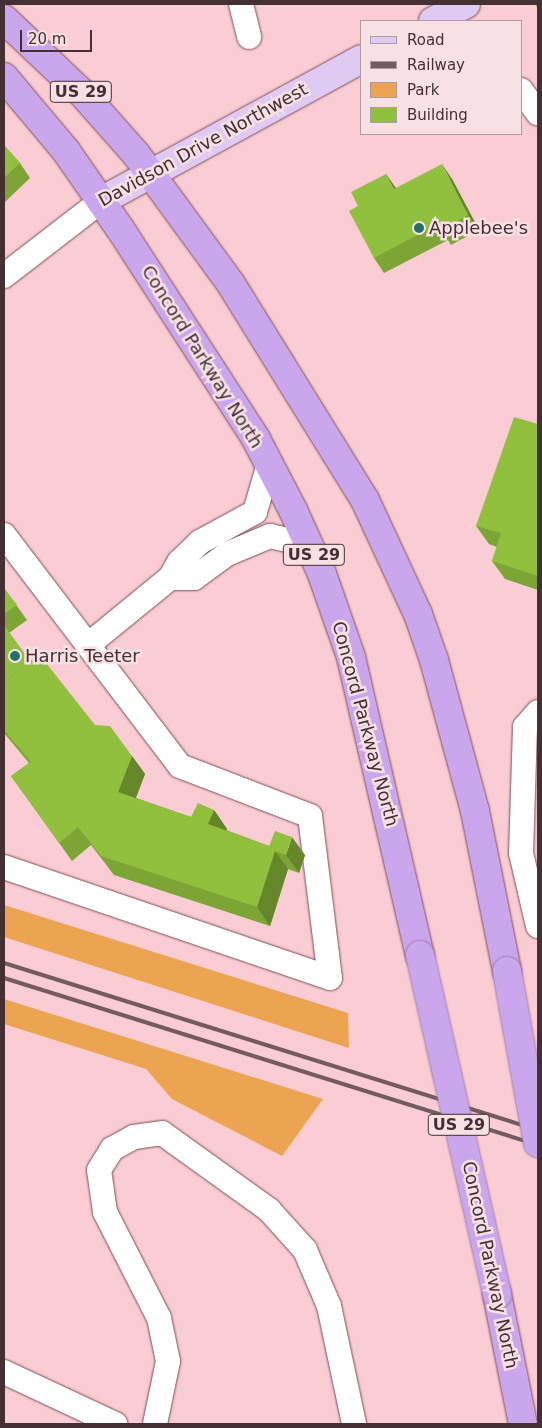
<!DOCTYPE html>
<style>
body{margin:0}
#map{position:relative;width:542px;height:1428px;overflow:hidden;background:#facdd4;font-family:"DejaVu Sans",sans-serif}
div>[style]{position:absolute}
.green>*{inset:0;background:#eca453}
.roads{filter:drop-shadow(0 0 1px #7d4e57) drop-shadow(0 0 1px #7d4e57)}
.minor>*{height:24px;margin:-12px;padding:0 12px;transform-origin:12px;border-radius:12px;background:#fff}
.major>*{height:28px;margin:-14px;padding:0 14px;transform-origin:14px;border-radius:14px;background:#dfcaf4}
.highway>*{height:28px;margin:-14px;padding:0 14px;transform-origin:14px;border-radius:14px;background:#caa6ec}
.rail>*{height:4px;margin:-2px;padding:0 2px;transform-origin:2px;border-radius:2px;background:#755a5e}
.bridges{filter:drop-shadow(0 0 1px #9b7cab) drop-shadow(0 0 1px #9b7cab)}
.highway-bridge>*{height:28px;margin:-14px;padding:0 14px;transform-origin:14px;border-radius:14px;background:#caa6ec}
.wall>*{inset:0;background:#7da536}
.shaded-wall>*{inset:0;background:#66862c}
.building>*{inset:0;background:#91c03f}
.dots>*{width:14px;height:14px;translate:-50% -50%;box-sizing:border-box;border:2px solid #f8e1e4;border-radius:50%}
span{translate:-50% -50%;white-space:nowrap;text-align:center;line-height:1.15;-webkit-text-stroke:5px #f8e1e4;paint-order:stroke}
.shield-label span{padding:1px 4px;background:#f8e1e4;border:1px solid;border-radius:4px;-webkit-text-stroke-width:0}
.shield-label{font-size:16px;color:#442f32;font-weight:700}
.street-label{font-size:18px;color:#442f32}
.poi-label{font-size:18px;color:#442f32}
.left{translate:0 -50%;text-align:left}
.frame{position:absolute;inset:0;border:5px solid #442f32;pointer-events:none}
.legend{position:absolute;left:360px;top:20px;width:162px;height:115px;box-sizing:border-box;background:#f8e1e4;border:1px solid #b09a9d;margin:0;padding:6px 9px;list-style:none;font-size:15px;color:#442f32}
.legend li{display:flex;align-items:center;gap:10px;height:25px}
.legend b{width:25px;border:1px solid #b09a9d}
.scale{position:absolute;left:20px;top:30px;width:72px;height:22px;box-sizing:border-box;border:2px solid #442f32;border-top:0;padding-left:6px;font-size:15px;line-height:18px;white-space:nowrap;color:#442f32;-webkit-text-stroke:4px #f8e1e4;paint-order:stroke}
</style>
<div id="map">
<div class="green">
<i style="clip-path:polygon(4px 905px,348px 1013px,349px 1048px,4px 937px)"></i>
<i style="clip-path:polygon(4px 999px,323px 1099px,282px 1156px,172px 1099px,146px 1069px,4px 1024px)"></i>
</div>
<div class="roads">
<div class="minor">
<i style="left:241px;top:4px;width:34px;rotate:76deg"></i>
<i style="left:521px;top:90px;width:29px;rotate:54deg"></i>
<i style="left:4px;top:276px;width:123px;rotate:-37.7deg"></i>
<i style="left:269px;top:464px;width:50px;rotate:106.3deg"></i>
<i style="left:255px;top:512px;width:63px;rotate:151.4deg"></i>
<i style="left:200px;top:542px;width:29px;rotate:136deg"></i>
<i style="left:179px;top:562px;width:18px;rotate:119deg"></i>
<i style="left:170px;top:578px;width:24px"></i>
<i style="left:194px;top:578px;width:41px;rotate:-36deg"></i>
<i style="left:227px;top:554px;width:47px;rotate:-22.7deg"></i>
<i style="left:270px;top:536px;width:40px;rotate:13deg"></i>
<i style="left:4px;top:535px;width:290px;rotate:52.7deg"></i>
<i style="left:180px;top:766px;width:139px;rotate:21deg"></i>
<i style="left:310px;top:816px;width:163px;rotate:83deg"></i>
<i style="left:330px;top:978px;width:344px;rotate:-161.2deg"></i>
<i style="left:88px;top:645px;width:106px;rotate:-39.3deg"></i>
<i style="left:538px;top:712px;width:20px;rotate:131deg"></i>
<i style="left:525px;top:727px;width:126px;rotate:91.8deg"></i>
<i style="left:521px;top:853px;width:75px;rotate:76.9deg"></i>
<i style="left:4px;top:1372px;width:123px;rotate:25.1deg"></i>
<i style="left:155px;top:1424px;width:64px;rotate:-78.3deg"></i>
<i style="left:168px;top:1361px;width:44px;rotate:-101.8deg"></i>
<i style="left:159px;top:1318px;width:119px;rotate:-117deg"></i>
<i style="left:105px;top:1212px;width:42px;rotate:-98.1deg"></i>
<i style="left:99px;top:1170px;width:25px;rotate:-58deg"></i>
<i style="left:112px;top:1149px;width:25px;rotate:-29deg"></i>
<i style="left:134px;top:1137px;width:28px;rotate:-8deg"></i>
<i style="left:162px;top:1133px;width:132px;rotate:35.7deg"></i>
<i style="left:269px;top:1210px;width:54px;rotate:48deg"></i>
<i style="left:305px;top:1250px;width:61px;rotate:66.8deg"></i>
<i style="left:329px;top:1306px;width:121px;rotate:78deg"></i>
</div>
<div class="major">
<i style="left:433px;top:21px;width:37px;rotate:-27deg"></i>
<i style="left:101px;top:201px;width:296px;rotate:-28.6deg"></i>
</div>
<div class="highway">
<i style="left:4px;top:19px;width:108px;rotate:43.5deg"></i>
<i style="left:82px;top:93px;width:81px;rotate:48.5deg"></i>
<i style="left:136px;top:154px;width:161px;rotate:53.8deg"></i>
<i style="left:231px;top:284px;width:254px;rotate:58.2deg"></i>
<i style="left:365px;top:500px;width:126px;rotate:65.1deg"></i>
<i style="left:418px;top:614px;width:49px;rotate:70.8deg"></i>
<i style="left:434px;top:660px;width:156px;rotate:74.8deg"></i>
<i style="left:475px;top:811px;width:163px;rotate:78.7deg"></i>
<i style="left:4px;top:77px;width:97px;rotate:50deg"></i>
<i style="left:66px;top:151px;width:96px;rotate:55.2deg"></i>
<i style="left:121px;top:230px;width:249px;rotate:57.1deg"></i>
<i style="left:256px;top:439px;width:80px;rotate:62.5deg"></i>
<i style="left:293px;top:510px;width:70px;rotate:65.6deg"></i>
<i style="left:322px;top:574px;width:88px;rotate:70.7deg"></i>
<i style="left:351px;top:657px;width:306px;rotate:77deg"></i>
<i style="left:497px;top:1294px;width:133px;rotate:78.7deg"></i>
</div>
</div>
<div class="rail">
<i style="left:4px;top:963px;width:560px;rotate:17.37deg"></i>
<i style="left:4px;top:978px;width:560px;rotate:17.37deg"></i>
</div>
<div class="bridges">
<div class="highway-bridge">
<i style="left:420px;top:955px;width:348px;rotate:77.2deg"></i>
<i style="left:507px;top:971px;width:175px;rotate:79.8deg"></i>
</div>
</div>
<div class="wall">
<i style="clip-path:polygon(4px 145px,20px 163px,30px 178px,4px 203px)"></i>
<i style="clip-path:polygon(386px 174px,396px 188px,452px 179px,479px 230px,451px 245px,448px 240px,384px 273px,374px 258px,358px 206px)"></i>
<i style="clip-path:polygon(538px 424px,538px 590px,505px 579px,492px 561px,497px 547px,489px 544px,476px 526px)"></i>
<i style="clip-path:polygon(4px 588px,27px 620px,9px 633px,30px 661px,95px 725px,132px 756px,145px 774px,136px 798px,191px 817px,214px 810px,227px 829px,226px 830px,269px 846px,305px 855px,299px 873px,288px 869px,270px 926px,114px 875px,91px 845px,72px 861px,11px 776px,29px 763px,4px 733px)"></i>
</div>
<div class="shaded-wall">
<i style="clip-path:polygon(442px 164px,452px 179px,479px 230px,468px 215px)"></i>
<i style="clip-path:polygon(386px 174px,396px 189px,394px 189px)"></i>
<i style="clip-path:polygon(132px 756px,145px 774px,131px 810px,118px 792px)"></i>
<i style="clip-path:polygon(214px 810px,227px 829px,221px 842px,208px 824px)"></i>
<i style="clip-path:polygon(292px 837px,305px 855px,299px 873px,286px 855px)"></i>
<i style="clip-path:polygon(275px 851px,288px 869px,270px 926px,257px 907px)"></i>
</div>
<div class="building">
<i style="clip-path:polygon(535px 4px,538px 4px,538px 10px)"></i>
<i style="clip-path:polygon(4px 145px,20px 163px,4px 178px)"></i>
<i style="clip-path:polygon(442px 164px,468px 215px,441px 230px,438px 224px,374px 258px,349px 211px,358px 206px,351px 192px,386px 174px,394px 189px)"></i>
<i style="clip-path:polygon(514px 417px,538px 424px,538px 576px,492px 561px,501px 533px,476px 526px)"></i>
<i style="clip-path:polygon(4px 588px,17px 605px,4px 614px)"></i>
<i style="clip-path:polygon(4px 625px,30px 661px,4px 683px)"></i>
<i style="clip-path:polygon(39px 654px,95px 725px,110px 726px,132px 756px,118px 792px,191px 817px,198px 803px,214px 810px,208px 824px,269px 846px,275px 831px,292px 837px,286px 855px,275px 851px,257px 907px,101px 856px,78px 827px,59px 843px,11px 776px,31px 762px,4px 730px,4px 683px)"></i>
</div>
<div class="dots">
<i style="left:419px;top:228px;background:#27706a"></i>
<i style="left:15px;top:656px;background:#27706a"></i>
</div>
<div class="shield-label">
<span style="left:81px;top:92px">US 29</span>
<span style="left:314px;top:555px">US 29</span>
<span style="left:459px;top:1125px">US 29</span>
</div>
<div class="street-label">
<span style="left:203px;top:145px;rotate:-29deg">Davidson Drive Northwest</span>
<span style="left:202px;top:357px;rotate:58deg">Concord Parkway North</span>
<span style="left:365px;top:724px;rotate:75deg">Concord Parkway North</span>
<span style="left:490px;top:1265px;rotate:78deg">Concord Parkway North</span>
</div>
<div class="poi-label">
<span class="left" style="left:429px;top:228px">Applebee's</span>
<span class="left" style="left:25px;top:656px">Harris Teeter</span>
</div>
<div class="frame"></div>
<ul class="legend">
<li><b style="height:6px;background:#dfcaf4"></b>Road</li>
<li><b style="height:6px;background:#755a5e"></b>Railway</li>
<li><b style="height:14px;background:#eca453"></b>Park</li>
<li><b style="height:14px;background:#91c03f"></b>Building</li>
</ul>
<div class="scale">20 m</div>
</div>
